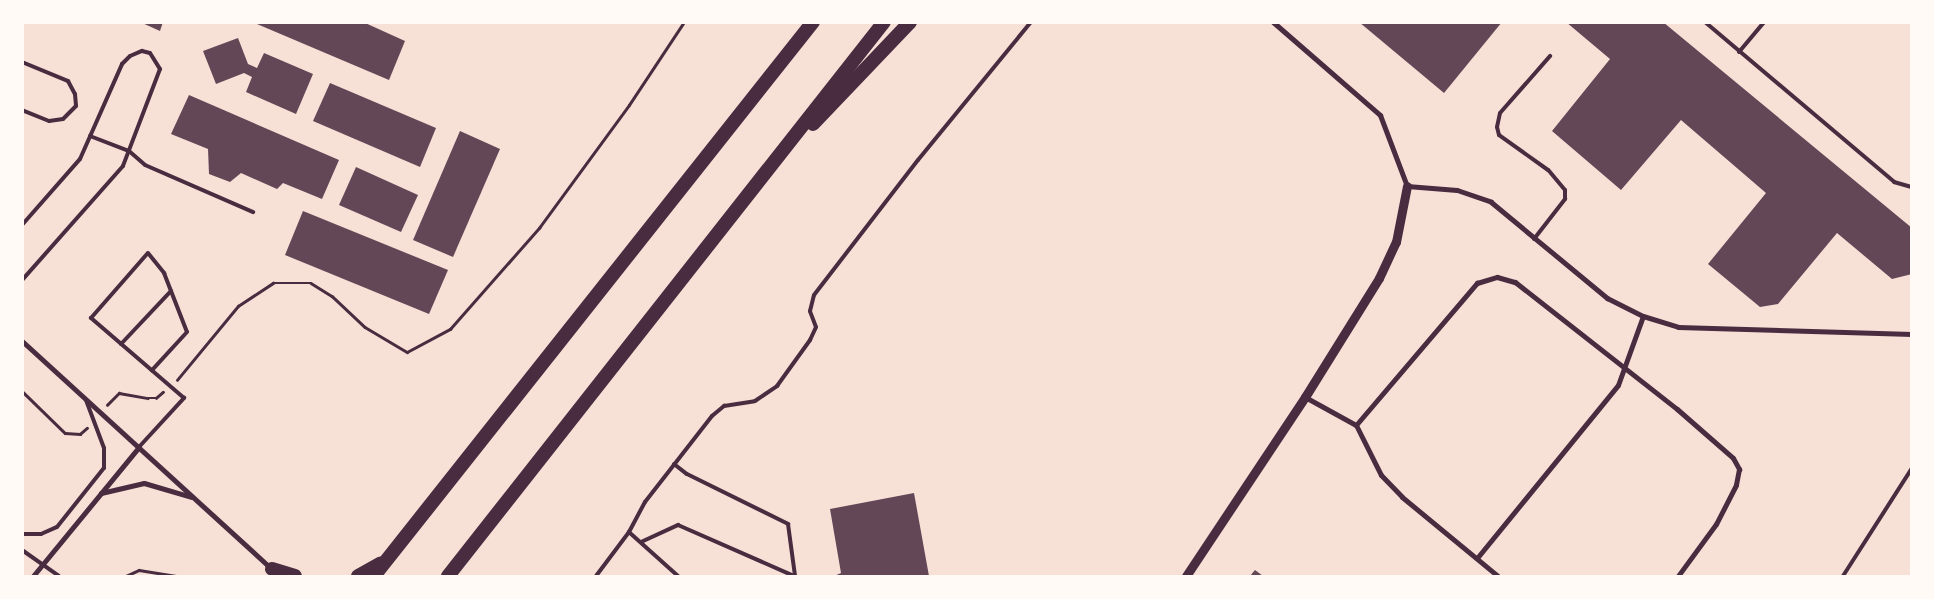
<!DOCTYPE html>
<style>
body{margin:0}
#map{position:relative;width:1934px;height:599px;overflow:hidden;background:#f7e1d7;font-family:Figtree,sans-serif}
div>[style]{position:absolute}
.building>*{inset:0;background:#644757}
.path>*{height:2.5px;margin:-1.25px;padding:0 1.25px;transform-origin:1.25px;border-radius:1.25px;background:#4a2c40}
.service>*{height:4px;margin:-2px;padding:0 2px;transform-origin:2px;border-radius:2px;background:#4a2c40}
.minor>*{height:5px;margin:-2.5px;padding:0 2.5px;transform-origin:2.5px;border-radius:2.5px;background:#4a2c40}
.tertiary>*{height:9px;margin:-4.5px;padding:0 4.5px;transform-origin:4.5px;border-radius:4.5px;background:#4a2c40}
.trunk>*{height:14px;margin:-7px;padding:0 7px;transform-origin:7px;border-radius:7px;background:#4a2c40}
span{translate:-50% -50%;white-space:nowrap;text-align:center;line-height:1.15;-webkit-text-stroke:4px #fffaf5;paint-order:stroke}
.frame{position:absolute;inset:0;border:24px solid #fffaf5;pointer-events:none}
</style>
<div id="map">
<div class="building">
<i style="clip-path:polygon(140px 22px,163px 22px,160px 31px)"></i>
<i style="clip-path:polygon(252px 22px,363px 22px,405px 41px,389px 80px)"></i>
<i style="clip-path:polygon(1359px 22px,1502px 22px,1444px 93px)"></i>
<i style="clip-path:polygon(1566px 22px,1663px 22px,1912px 228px,1912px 274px,1892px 279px,1837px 233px,1778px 304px,1760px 307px,1708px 264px,1766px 193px,1681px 120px,1621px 190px,1552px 131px,1610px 59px)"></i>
<i style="clip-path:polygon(238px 38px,248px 64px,257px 68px,264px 53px,313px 74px,296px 114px,246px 92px,252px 77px,244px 73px,216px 84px,203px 51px)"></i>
<i style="clip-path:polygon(330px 83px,436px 128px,420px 167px,313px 121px)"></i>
<i style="clip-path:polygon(189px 95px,339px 160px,322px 199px,283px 183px,277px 189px,241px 173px,230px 182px,209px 174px,208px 149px,171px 134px)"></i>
<i style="clip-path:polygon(460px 131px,500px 149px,453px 257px,413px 240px)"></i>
<i style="clip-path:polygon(356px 167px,418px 195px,401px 232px,339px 205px)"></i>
<i style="clip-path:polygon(303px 211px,448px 270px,429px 314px,285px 255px)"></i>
<i style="clip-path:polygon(914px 493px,929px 576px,834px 576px,841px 573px,830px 509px)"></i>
<i style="clip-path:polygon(1255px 570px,1263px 576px,1250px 576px)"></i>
</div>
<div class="path">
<i style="left:177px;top:380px;width:96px;rotate:-50.5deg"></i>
<i style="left:238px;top:306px;width:42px;rotate:-33.3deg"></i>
<i style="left:273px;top:283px;width:38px"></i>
<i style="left:311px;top:283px;width:25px;rotate:32deg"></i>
<i style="left:332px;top:296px;width:45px;rotate:43.2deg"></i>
<i style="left:365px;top:327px;width:49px;rotate:30.8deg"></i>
<i style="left:407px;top:352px;width:49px;rotate:-28.1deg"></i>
<i style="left:450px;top:329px;width:135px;rotate:-48.6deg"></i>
<i style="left:539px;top:228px;width:152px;rotate:-53.8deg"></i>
<i style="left:629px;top:105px;width:100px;rotate:-56.5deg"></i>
<i style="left:22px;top:391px;width:60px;rotate:44.3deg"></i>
<i style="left:65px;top:433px;width:15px;rotate:4deg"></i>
<i style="left:80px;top:434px;width:9px;rotate:-41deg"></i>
<i style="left:107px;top:405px;width:17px;rotate:-45deg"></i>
<i style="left:119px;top:393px;width:29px;rotate:10deg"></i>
<i style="left:148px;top:398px;width:8px"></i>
<i style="left:156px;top:398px;width:9px;rotate:-41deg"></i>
<i style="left:126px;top:576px;width:14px;rotate:-25deg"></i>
<i style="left:139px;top:570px;width:39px;rotate:9deg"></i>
</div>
<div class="service">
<i style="left:1705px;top:22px;width:248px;rotate:40.2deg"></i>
<i style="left:1894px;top:182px;width:19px;rotate:16deg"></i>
<i style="left:1739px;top:52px;width:39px;rotate:-50deg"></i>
<i style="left:22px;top:62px;width:50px;rotate:22.4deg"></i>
<i style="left:68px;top:81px;width:15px;rotate:62deg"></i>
<i style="left:75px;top:94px;width:12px;rotate:85deg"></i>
<i style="left:76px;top:106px;width:18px;rotate:135deg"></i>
<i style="left:63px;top:119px;width:14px;rotate:172deg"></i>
<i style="left:49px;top:121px;width:29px;rotate:-158deg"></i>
<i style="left:90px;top:136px;width:42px;rotate:21deg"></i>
<i style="left:129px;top:151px;width:21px;rotate:41deg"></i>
<i style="left:145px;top:165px;width:118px;rotate:23.5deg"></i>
<i style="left:22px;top:225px;width:88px;rotate:-48.7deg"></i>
<i style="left:80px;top:159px;width:104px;rotate:-66.1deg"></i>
<i style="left:122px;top:64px;width:11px;rotate:-45deg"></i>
<i style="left:130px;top:56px;width:13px;rotate:-23deg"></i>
<i style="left:142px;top:51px;width:8px;rotate:14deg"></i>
<i style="left:150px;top:53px;width:19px;rotate:58deg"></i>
<i style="left:160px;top:69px;width:104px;rotate:110.9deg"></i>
<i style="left:123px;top:166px;width:152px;rotate:131.5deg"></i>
<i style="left:1534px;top:239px;width:51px;rotate:-52.2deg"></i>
<i style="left:1565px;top:199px;width:9px;rotate:-90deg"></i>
<i style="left:1565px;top:190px;width:26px;rotate:-130deg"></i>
<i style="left:1548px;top:170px;width:60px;rotate:-144.5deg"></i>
<i style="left:1499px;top:135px;width:8px;rotate:-104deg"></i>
<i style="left:1497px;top:127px;width:14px;rotate:-78deg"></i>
<i style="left:1500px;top:113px;width:76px;rotate:-48.7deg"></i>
<i style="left:121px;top:344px;width:73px;rotate:-46.7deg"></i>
<i style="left:139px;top:447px;width:67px;rotate:-47.4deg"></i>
<i style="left:184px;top:398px;width:123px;rotate:-139.3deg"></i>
<i style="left:91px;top:318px;width:86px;rotate:-48.8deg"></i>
<i style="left:148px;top:253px;width:26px;rotate:51deg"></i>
<i style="left:164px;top:273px;width:63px;rotate:68.7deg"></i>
<i style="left:187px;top:332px;width:52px;rotate:132.6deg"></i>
<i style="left:674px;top:464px;width:16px;rotate:38deg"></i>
<i style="left:687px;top:474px;width:113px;rotate:26.3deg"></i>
<i style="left:788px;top:524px;width:52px;rotate:82.3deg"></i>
<i style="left:22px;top:534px;width:19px"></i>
<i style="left:41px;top:534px;width:17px;rotate:-24deg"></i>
<i style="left:57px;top:527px;width:75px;rotate:-51.5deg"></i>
<i style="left:104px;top:468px;width:20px;rotate:-90deg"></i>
<i style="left:104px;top:448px;width:51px;rotate:-110.6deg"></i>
<i style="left:641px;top:542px;width:41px;rotate:-24.7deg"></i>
<i style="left:678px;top:525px;width:127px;rotate:23.7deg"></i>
<i style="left:22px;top:550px;width:45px;rotate:35.1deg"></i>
<i style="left:596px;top:576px;width:55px;rotate:-53.1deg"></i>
<i style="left:678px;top:576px;width:66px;rotate:-138.1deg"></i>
<i style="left:629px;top:532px;width:34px;rotate:-62deg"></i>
<i style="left:645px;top:502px;width:109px;rotate:-52.1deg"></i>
<i style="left:712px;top:416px;width:16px;rotate:-40deg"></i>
<i style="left:724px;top:406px;width:31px;rotate:-9deg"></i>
<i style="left:755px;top:401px;width:27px;rotate:-34deg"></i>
<i style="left:777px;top:386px;width:57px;rotate:-54.3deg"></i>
<i style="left:810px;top:340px;width:14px;rotate:-65deg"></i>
<i style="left:816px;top:327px;width:17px;rotate:-111deg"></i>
<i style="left:810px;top:311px;width:16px;rotate:-76deg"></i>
<i style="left:814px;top:295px;width:170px;rotate:-52.4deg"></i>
<i style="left:918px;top:160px;width:178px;rotate:-50.7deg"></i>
<i style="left:1843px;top:576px;width:128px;rotate:-57.4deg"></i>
</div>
<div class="minor">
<i style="left:1273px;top:22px;width:142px;rotate:41deg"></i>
<i style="left:1380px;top:115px;width:76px;rotate:69.2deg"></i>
<i style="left:1407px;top:186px;width:50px;rotate:4.6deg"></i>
<i style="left:1457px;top:190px;width:36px;rotate:19deg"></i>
<i style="left:1491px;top:202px;width:151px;rotate:39.6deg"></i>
<i style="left:1607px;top:298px;width:40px;rotate:26.6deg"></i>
<i style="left:1643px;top:316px;width:37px;rotate:17deg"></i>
<i style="left:1678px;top:327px;width:234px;rotate:1.7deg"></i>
<i style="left:22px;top:341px;width:337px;rotate:42.4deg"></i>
<i style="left:1305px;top:397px;width:58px;rotate:28.8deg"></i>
<i style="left:1356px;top:425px;width:56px;rotate:63.4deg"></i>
<i style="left:1381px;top:475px;width:30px;rotate:46deg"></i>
<i style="left:1402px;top:497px;width:124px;rotate:39.5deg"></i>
<i style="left:1356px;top:425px;width:187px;rotate:-49.6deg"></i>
<i style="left:1477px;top:283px;width:21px;rotate:-17deg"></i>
<i style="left:1497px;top:277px;width:19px;rotate:16deg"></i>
<i style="left:1515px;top:282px;width:206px;rotate:38.1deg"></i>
<i style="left:1677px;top:409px;width:74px;rotate:41.2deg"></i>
<i style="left:1733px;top:458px;width:13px;rotate:61deg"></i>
<i style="left:1739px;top:469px;width:16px;rotate:101deg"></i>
<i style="left:1736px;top:485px;width:44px;rotate:117.1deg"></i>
<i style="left:1716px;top:524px;width:64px;rotate:126.2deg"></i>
<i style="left:101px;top:493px;width:44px;rotate:-13.1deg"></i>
<i style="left:144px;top:483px;width:50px;rotate:16.3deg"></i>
<i style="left:1477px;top:558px;width:223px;rotate:-50.8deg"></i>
<i style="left:1618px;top:385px;width:73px;rotate:-70.1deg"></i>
<i style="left:33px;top:576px;width:167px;rotate:-50.6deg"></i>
</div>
<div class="tertiary">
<i style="left:1186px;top:576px;width:215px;rotate:-56.4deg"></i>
<i style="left:1305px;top:397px;width:140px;rotate:-58.1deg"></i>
<i style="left:1379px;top:278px;width:40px;rotate:-65deg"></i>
<i style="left:1396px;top:242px;width:57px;rotate:-78.9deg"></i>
</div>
<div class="trunk">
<i style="left:813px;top:124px;width:141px;rotate:-46.4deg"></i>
<i style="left:272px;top:569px;width:24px;rotate:17deg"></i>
<i style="left:358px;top:576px;width:26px;rotate:-29deg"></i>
<i style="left:374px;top:576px;width:707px;rotate:-51.61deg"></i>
<i style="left:448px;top:576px;width:705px;rotate:-51.8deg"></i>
</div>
<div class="frame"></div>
</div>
